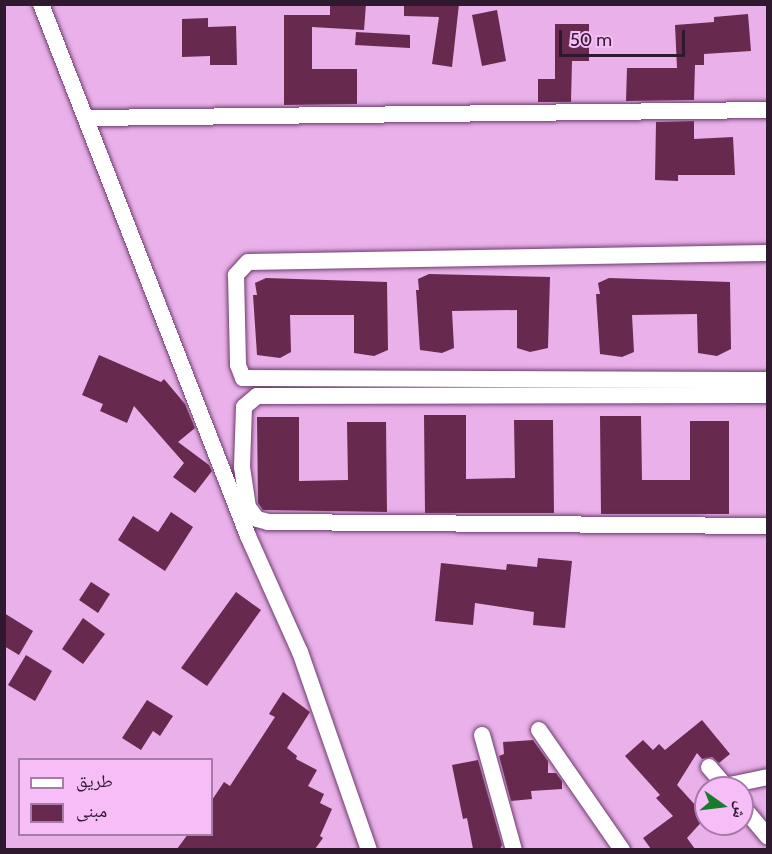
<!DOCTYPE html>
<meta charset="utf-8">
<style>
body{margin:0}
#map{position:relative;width:772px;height:854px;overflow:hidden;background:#e9b0e9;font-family:Cabin,"Noto Naskh Arabic",sans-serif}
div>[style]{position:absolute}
.building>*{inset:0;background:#67294d}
.roads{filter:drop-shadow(0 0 2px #6c3b6d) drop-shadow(0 0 2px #6c3b6d)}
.street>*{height:16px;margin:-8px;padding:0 8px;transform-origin:8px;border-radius:8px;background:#fff}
span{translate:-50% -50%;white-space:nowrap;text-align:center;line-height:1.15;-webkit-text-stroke:6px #f7bdf7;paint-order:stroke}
.frame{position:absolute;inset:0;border:6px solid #2e192f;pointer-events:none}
.legend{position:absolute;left:18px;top:758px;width:195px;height:78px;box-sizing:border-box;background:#f7bdf7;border:2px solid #a77ba7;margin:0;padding:8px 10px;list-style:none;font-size:18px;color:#2e192f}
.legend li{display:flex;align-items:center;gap:12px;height:30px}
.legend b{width:30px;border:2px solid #a77ba7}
.north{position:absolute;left:694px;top:776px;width:60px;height:60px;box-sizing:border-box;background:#f7bdf7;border:2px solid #a77ba7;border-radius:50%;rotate:104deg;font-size:16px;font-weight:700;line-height:24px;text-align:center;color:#2e192f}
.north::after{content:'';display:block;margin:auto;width:21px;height:27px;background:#187b2e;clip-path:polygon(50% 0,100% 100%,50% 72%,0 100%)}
.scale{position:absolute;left:559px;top:30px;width:126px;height:27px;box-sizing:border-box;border:3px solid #2e192f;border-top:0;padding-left:8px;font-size:18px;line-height:21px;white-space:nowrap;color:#2e192f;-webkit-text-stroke:4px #f7bdf7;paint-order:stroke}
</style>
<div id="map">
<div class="building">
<i style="clip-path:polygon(330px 4px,366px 4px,364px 30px,312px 27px,312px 69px,357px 69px,357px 104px,284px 105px,284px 15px,330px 15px)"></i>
<i style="clip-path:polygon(404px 4px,459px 4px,452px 67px,432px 64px,439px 17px,404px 16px)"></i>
<i style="clip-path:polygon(497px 10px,506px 61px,482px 66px,472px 15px)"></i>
<i style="clip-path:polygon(748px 14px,751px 51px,704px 54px,704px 65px,695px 65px,694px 100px,626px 101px,627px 68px,677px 68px,675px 25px,714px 22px,714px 17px)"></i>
<i style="clip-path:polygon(208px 18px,208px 27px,236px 26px,237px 65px,210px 65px,210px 56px,182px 57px,182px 19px)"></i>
<i style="clip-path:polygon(555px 24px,589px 24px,589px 61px,572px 61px,571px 102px,538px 102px,538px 79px,555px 79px)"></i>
<i style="clip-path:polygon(356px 32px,410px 35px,410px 48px,355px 45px)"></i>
<i style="clip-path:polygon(694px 121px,694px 139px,733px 137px,735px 175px,678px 175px,678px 181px,655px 180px,656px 122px)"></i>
<i style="clip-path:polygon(429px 274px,550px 277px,548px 348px,530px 352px,517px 348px,517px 310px,452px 311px,454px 348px,442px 353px,420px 350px,416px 290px,419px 290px,418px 279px)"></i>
<i style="clip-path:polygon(266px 278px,387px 282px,388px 350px,374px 356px,354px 353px,354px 315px,290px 315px,291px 352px,280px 358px,257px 355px,253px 295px,257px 295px,255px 283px)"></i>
<i style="clip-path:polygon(609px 278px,730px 282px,731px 349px,717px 356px,698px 353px,697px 314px,632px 315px,634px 352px,622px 357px,600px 354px,596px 294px,600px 294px,598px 283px)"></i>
<i style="clip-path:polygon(99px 355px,161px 382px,164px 379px,185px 404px,195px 428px,178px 442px,209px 465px,212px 471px,195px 493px,173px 477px,184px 463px,134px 406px,127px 423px,100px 411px,103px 404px,82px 395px)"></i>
<i style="clip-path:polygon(424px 415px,466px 415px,466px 479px,515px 478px,514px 420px,553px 420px,554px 513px,425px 513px)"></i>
<i style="clip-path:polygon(600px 416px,641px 416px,642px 480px,690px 480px,690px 421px,729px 421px,729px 514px,601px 514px)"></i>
<i style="clip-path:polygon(257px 417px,299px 417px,299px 481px,348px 480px,347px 422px,386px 422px,387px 512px,263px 510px,258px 503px)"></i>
<i style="clip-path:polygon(171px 512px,193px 527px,165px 571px,118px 540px,133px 516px,158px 532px)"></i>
<i style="clip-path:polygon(538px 558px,572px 561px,565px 628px,533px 625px,534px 612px,475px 603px,473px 625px,435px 621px,441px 563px,506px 570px,507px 564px,537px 567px)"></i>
<i style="clip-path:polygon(91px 582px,110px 594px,98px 613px,79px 600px)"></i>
<i style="clip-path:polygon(236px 592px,261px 610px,207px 686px,181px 668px)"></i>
<i style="clip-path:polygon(4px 613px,33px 631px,19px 655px,4px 646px)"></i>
<i style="clip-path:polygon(83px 618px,105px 634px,83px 664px,62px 649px)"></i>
<i style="clip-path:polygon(26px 655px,52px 671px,35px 701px,8px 685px)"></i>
<i style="clip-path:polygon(283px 692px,310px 712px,287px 748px,297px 756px,296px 759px,317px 770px,308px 786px,324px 794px,320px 803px,332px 809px,320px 836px,323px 838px,315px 849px,177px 849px,188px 834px,212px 834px,212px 800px,224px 782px,230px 786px,275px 717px,269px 714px)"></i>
<i style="clip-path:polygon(147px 700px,173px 716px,160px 736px,153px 731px,141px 750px,122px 738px)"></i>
<i style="clip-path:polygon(702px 720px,730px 754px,719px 763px,712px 757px,702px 759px,697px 753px,677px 785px,706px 817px,687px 838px,695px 849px,651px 849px,643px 838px,673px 816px,656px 798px,660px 795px,625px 756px,643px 740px,653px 750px,659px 744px,665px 750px)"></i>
<i style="clip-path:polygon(533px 740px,548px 761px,548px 773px,556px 773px,562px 781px,562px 789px,531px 791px,532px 799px,511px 801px,499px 756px,504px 754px,503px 742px)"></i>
<i style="clip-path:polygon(478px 760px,502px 845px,500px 849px,473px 849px,467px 818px,463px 819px,452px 765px)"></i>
</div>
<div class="roads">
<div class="street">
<i style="left:41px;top:4px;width:571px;rotate:68.74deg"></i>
<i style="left:248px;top:536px;width:127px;rotate:65.9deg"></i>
<i style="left:300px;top:652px;width:210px;rotate:70.8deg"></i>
<i style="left:86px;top:118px;width:682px;rotate:-0.67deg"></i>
<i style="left:768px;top:253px;width:520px;rotate:179.01deg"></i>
<i style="left:248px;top:262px;width:18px;rotate:133deg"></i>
<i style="left:236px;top:275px;width:90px;rotate:88.7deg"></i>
<i style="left:238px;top:365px;width:14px;rotate:69deg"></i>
<i style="left:243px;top:378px;width:525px;rotate:0.22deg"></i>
<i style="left:768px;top:395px;width:511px;rotate:179.89deg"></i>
<i style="left:257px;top:396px;width:17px;rotate:140deg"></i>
<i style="left:244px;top:407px;width:60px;rotate:91.9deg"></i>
<i style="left:242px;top:467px;width:40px;rotate:81.5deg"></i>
<i style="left:248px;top:507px;width:15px;rotate:53deg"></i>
<i style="left:257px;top:519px;width:11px;rotate:15deg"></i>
<i style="left:268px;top:522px;width:500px;rotate:0.46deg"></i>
<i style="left:539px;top:730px;width:146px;rotate:55.3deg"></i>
<i style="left:482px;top:735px;width:119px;rotate:74.5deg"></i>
<i style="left:709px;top:767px;width:28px;rotate:49deg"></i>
<i style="left:725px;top:786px;width:44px;rotate:-11.8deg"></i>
<i style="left:742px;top:806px;width:40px;rotate:50deg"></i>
</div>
</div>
<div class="frame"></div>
<ul class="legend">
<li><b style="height:8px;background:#fff"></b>طريق</li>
<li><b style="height:16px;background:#67294d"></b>مبنى</li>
</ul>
<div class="north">ش</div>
<div class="scale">50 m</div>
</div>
